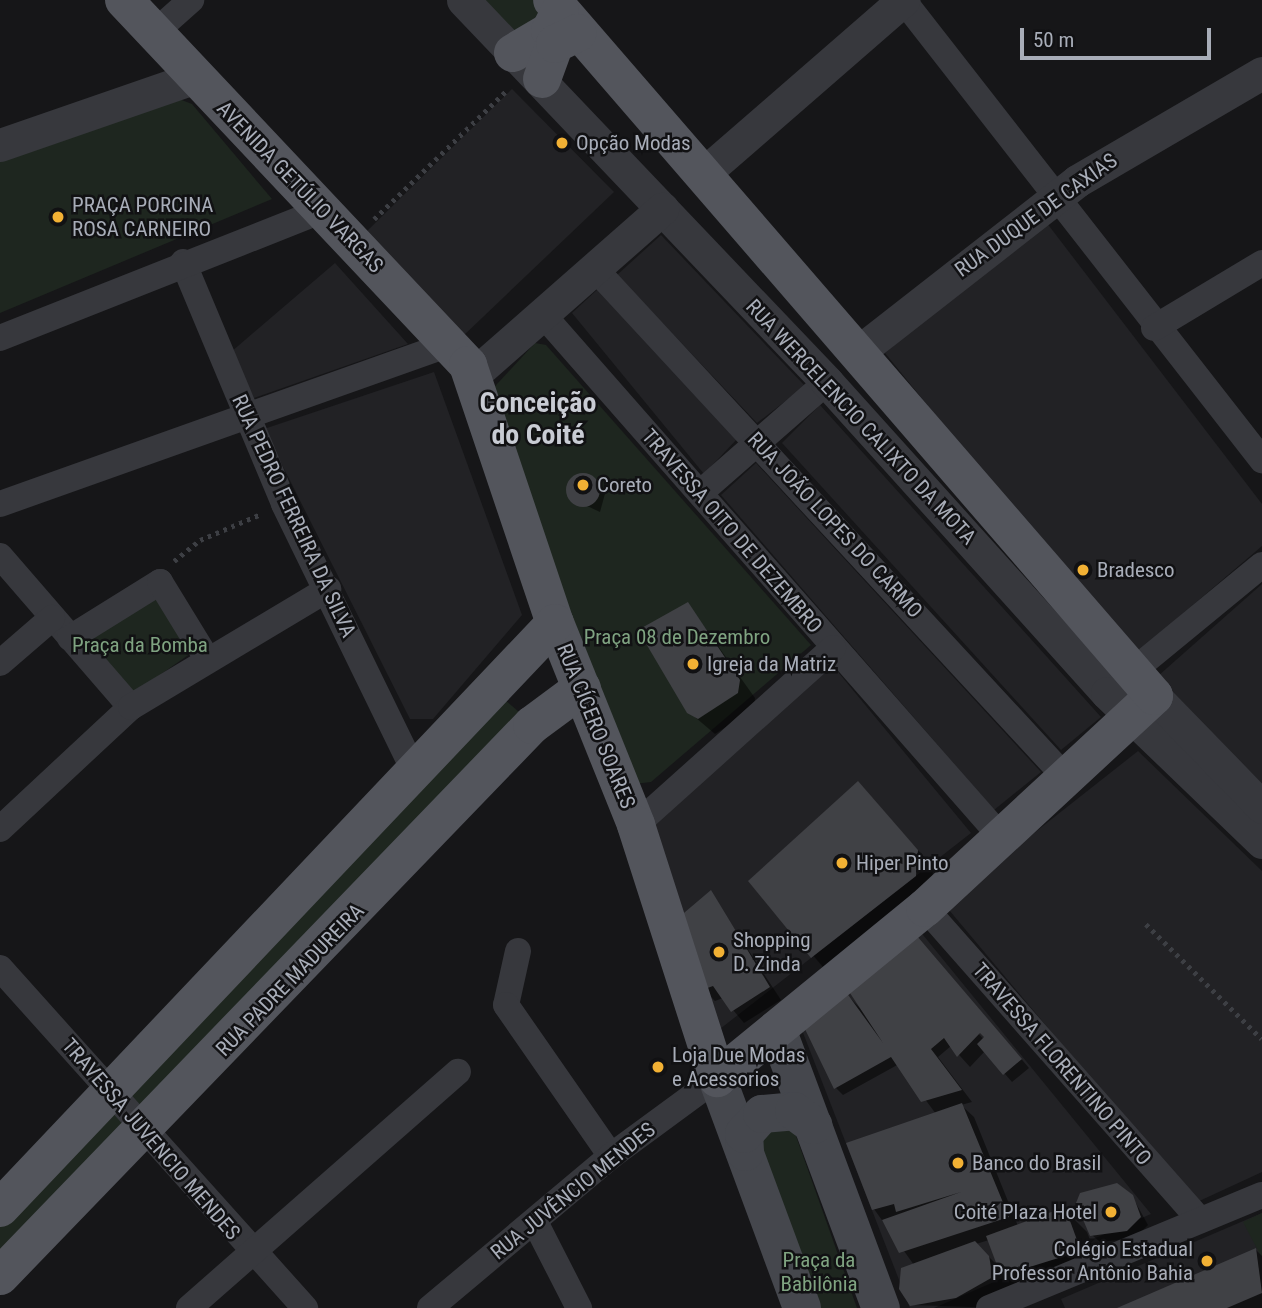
<!DOCTYPE html>
<meta charset="utf-8">
<style>
body{margin:0}
#map{position:relative;width:1262px;height:1308px;overflow:hidden;background:#161618;font-family:"Roboto Condensed",sans-serif}
div>[style]{position:absolute}
.built>*{inset:0;background:#222225}
.green>*{inset:0;background:#1e261f}
.shadow>*{inset:0;background:#0007}
.building>*{inset:0;background:#404145}
.round{border-radius:50%}
.path>*{height:4.5px;margin-top:-2.25px;transform-origin:0;background:repeating-linear-gradient(90deg,#3d3f44 0 3.5px,transparent 0 8.5px)}
.minor>*{height:26px;margin:-13px;padding:0 13px;transform-origin:13px;border-radius:13px;background:#37383d}
.tertiary>*{height:33px;margin:-16.5px;padding:0 16.5px;transform-origin:16.5px;border-radius:16.5px;background:#37383d}
.secondary>*{height:38px;margin:-19px;padding:0 19px;transform-origin:19px;border-radius:19px;background:#45474d}
.primary>*{height:38px;margin:-19px;padding:0 19px;transform-origin:19px;border-radius:19px;background:#53555c}
.dots>*{width:19px;height:19px;translate:-50% -50%;box-sizing:border-box;border:4px solid #111113;border-radius:50%}
span{translate:-50% -50%;white-space:nowrap;text-align:center;line-height:1.15;-webkit-text-stroke:5px #111113;paint-order:stroke}
.poi-label{font-size:21px;color:#a8adb8}
.left{translate:0 -50%;text-align:left}
.right{translate:-100% -50%;text-align:right}
.street-label{font-size:21px;color:#a8adb8}
.park-label{font-size:21px;color:#7fa381}
.district-label{font-size:28px;color:#c9ccd4;font-weight:700}
.scale{position:absolute;left:1020px;top:28px;width:191px;height:32px;box-sizing:border-box;border:4px solid #a8adb8;border-top:0;padding-left:9px;font-size:21px;line-height:24px;white-space:nowrap;color:#a8adb8;-webkit-text-stroke:5px #111113;paint-order:stroke}
</style>
<div id="map">
<div class="built">
<i style="clip-path:polygon(512px 89px,614px 192px,462px 337px,365px 233px)"></i>
<i style="clip-path:polygon(1043px 218px,1262px 504px,1262px 546px,1132px 657px,885px 353px)"></i>
<i style="clip-path:polygon(661px 235px,805px 386px,757px 423px,617px 275px)"></i>
<i style="clip-path:polygon(335px 263px,408px 344px,254px 398px,231px 352px)"></i>
<i style="clip-path:polygon(598px 289px,737px 439px,704px 474px,572px 313px)"></i>
<i style="clip-path:polygon(434px 372px,522px 615px,433px 719px,410px 719px,264px 429px)"></i>
<i style="clip-path:polygon(820px 405px,1101px 717px,1061px 750px,782px 443px)"></i>
<i style="clip-path:polygon(756px 463px,1041px 772px,994px 810px,721px 495px)"></i>
<i style="clip-path:polygon(1262px 584px,1262px 789px,1158px 676px)"></i>
<i style="clip-path:polygon(833px 666px,971px 833px,720px 1029px,643px 822px)"></i>
<i style="clip-path:polygon(1138px 751px,1262px 871px,1262px 1172px,1195px 1203px,944px 904px)"></i>
<i style="clip-path:polygon(919px 930px,1151px 1214px,934px 1308px,910px 1308px,800px 1025px)"></i>
<i style="clip-path:polygon(1262px 1213px,1262px 1308px,1065px 1308px,1061px 1299px)"></i>
</div>
<div class="green">
<i style="clip-path:polygon(477px 0,537px 0,551px 17px,525px 42px)"></i>
<i style="clip-path:polygon(179px 99px,192px 104px,272px 199px,0 313px,0 158px)"></i>
<i style="clip-path:polygon(535px 343px,546px 345px,811px 645px,651px 782px,634px 784px,485px 397px)"></i>
<i style="clip-path:polygon(155px 593px,194px 651px,130px 696px,80px 640px)"></i>
<i style="clip-path:polygon(498px 694px,526px 718px,144px 1118px,118px 1088px)"></i>
<i style="clip-path:polygon(106px 1105px,132px 1131px,0 1259px,0 1222px)"></i>
<i style="clip-path:polygon(791px 1122px,857px 1308px,807px 1308px,749px 1143px)"></i>
<i style="clip-path:polygon(1262px 1213px,1262px 1258px,1243px 1222px)"></i>
</div>
<div class="shadow">
<i style="clip-path:polygon(575px 476px,606px 490px,600px 512px,570px 498px)"></i>
<i style="clip-path:polygon(688px 604px,755px 698px,754px 709px,715px 734px,689px 712px)"></i>
<i style="clip-path:polygon(858px 783px,933px 867px,932px 892px,828px 973px,750px 881px)"></i>
<i style="clip-path:polygon(711px 893px,781px 1000px,744px 1023px,723px 998px,715px 1001px,703px 989px)"></i>
<i style="clip-path:polygon(evenodd,925px 946px,1029px 1068px,1012px 1082px,985px 1051px,970px 1067px,951px 1046px,938px 1057px,972px 1102px,961px 1105px,974px 1117px,1018px 1226px,1064px 1209px,1087px 1232px,1103px 1274px,1001px 1308px,911px 1305px,914px 1265px,874px 1209px,936px 1114px,899px 1064px,843px 1095px,836px 1088px,846px 994px,860px 1008px,925px 946px,913px 962px,990px 1041px,987px 1043px,913px 962px,925px 946px,989px 1240px,999px 1267px,976px 1244px,989px 1240px)"></i>
<i style="clip-path:polygon(1132px 1196px,1148px 1225px,1135px 1238px,1100px 1242px,1092px 1235px)"></i>
<i style="clip-path:polygon(1256px 1250px,1262px 1256px,1262px 1308px,1122px 1308px)"></i>
</div>
<div class="building">
<i class="round" style="left:566px;top:473px;width:34px;height:34px"></i>
<i style="clip-path:polygon(688px 602px,740px 680px,738px 693px,698px 719px,687px 713px,638px 630px)"></i>
<i style="clip-path:polygon(858px 781px,918px 850px,916px 876px,811px 958px,748px 881px)"></i>
<i style="clip-path:polygon(711px 890px,770px 987px,731px 1012px,713px 986px,702px 990px,678px 918px)"></i>
<i style="clip-path:polygon(917px 936px,1022px 1059px,1003px 1075px,977px 1044px,984px 1037px,980px 1033px,957px 1057px,944px 1038px,931px 1049px,962px 1090px,921px 1102px,891px 1057px,834px 1089px,803px 1025px,846px 992px,883px 1043px,848px 990px)"></i>
<i style="clip-path:polygon(962px 1103px,1009px 1217px,899px 1253px,882px 1220px,961px 1192px,896px 1212px,894px 1204px,872px 1210px,846px 1143px)"></i>
<i style="clip-path:polygon(1117px 1183px,1133px 1195px,1141px 1217px,1127px 1231px,1090px 1236px,1076px 1203px,1080px 1193px)"></i>
<i style="clip-path:polygon(1065px 1207px,1081px 1251px,1001px 1276px,986px 1236px)"></i>
<i style="clip-path:polygon(975px 1241px,989px 1256px,993px 1277px,956px 1298px,910px 1306px,899px 1289px,901px 1268px)"></i>
<i style="clip-path:polygon(1256px 1248px,1262px 1293px,1227px 1308px,1117px 1308px)"></i>
</div>
<div class="path">
<i style="left:374px;top:219px;width:187px;rotate:-44.1deg"></i>
<i style="left:174px;top:561px;width:33px;rotate:-39deg"></i>
<i style="left:200px;top:540px;width:66px;rotate:-23.1deg"></i>
<i style="left:1146px;top:924px;width:163px;rotate:44.8deg"></i>
</div>
<div class="minor">
<i style="left:903px;top:0;width:584px;rotate:52.03deg"></i>
<i style="left:154px;top:33px;width:50px;rotate:-41.7deg"></i>
<i style="left:183px;top:262px;width:262px;rotate:67.3deg"></i>
<i style="left:284px;top:504px;width:294px;rotate:64deg"></i>
<i style="left:598px;top:272px;width:693px;rotate:47.22deg"></i>
<i style="left:545px;top:317px;width:694px;rotate:48.74deg"></i>
<i style="left:1154px;top:328px;width:126px;rotate:-31deg"></i>
<i style="left:0;top:338px;width:345px;rotate:-21.6deg"></i>
<i style="left:700px;top:493px;width:169px;rotate:-41.2deg"></i>
<i style="left:0;top:504px;width:478px;rotate:-19.6deg"></i>
<i style="left:0;top:556px;width:200px;rotate:49.1deg"></i>
<i style="left:70px;top:638px;width:106px;rotate:-31.9deg"></i>
<i style="left:160px;top:582px;width:88px;rotate:58.5deg"></i>
<i style="left:0;top:663px;width:69px;rotate:-40.9deg"></i>
<i style="left:1122px;top:680px;width:181px;rotate:-39.4deg"></i>
<i style="left:636px;top:825px;width:265px;rotate:-41.9deg"></i>
<i style="left:0;top:829px;width:179px;rotate:-43deg"></i>
<i style="left:131px;top:707px;width:230px;rotate:-30.9deg"></i>
<i style="left:925px;top:908px;width:416px;rotate:48.6deg"></i>
<i style="left:518px;top:951px;width:55px;rotate:102.5deg"></i>
<i style="left:506px;top:1005px;width:184px;rotate:55.2deg"></i>
<i style="left:0;top:968px;width:457px;rotate:48.1deg"></i>
<i style="left:535px;top:1222px;width:97px;rotate:62.9deg"></i>
<i style="left:189px;top:1308px;width:358px;rotate:-41.3deg"></i>
<i style="left:430px;top:1308px;width:236px;rotate:-40deg"></i>
<i style="left:611px;top:1156px;width:132px;rotate:-36.3deg"></i>
<i style="left:989px;top:1308px;width:295px;rotate:-22.5deg"></i>
</div>
<div class="tertiary">
<i style="left:463px;top:0;width:528px;rotate:46.38deg"></i>
<i style="left:827px;top:382px;width:418px;rotate:48deg"></i>
<i style="left:1107px;top:693px;width:215px;rotate:43.9deg"></i>
<i style="left:0;top:145px;width:207px;rotate:-19.1deg"></i>
<i style="left:702px;top:175px;width:267px;rotate:-41deg"></i>
<i style="left:857px;top:353px;width:279px;rotate:-38deg"></i>
<i style="left:1077px;top:181px;width:214px;rotate:-30.3deg"></i>
<i style="left:473px;top:375px;width:252px;rotate:-41.3deg"></i>
<i style="left:1154px;top:696px;width:155px;rotate:45.8deg"></i>
</div>
<div class="secondary">
<i style="left:777px;top:1029px;width:298px;rotate:69.6deg"></i>
<i style="left:717px;top:1078px;width:245px;rotate:69.7deg"></i>
<i style="left:745px;top:1152px;width:18px;rotate:-93deg"></i>
<i style="left:744px;top:1134px;width:27px;rotate:-48deg"></i>
<i style="left:762px;top:1114px;width:32px;rotate:-5deg"></i>
<i style="left:794px;top:1111px;width:24px;rotate:36deg"></i>
</div>
<div class="primary">
<i style="left:124px;top:0;width:502px;rotate:46.7deg"></i>
<i style="left:468px;top:365px;width:272px;rotate:71.4deg"></i>
<i style="left:555px;top:623px;width:218px;rotate:68.1deg"></i>
<i style="left:636px;top:825px;width:266px;rotate:72.2deg"></i>
<i style="left:717px;top:1078px;width:269px;rotate:-39.3deg"></i>
<i style="left:925px;top:908px;width:312px;rotate:-42.8deg"></i>
<i style="left:1154px;top:696px;width:920px;rotate:-130.86deg"></i>
<i style="left:513px;top:53px;width:43px;rotate:-30.7deg"></i>
<i style="left:550px;top:31px;width:22px;rotate:-63deg"></i>
<i style="left:542px;top:79px;width:37px;rotate:-70deg"></i>
<i style="left:555px;top:44px;width:25px;rotate:-26deg"></i>
<i style="left:0;top:1208px;width:806px;rotate:-46.51deg"></i>
<i style="left:0;top:1276px;width:766px;rotate:-46.01deg"></i>
<i style="left:532px;top:725px;width:62px;rotate:-36.5deg"></i>
</div>
<div class="dots">
<i style="left:562px;top:143px;background:#f2b134"></i>
<i style="left:58px;top:217px;background:#f2b134"></i>
<i style="left:583px;top:485px;background:#f2b134"></i>
<i style="left:1083px;top:570px;background:#f2b134"></i>
<i style="left:693px;top:664px;background:#f2b134"></i>
<i style="left:842px;top:863px;background:#f2b134"></i>
<i style="left:719px;top:952px;background:#f2b134"></i>
<i style="left:658px;top:1067px;background:#f2b134"></i>
<i style="left:958px;top:1163px;background:#f2b134"></i>
<i style="left:1111px;top:1212px;background:#f2b134"></i>
<i style="left:1207px;top:1261px;background:#f2b134"></i>
</div>
<div class="poi-label">
<span class="left" style="left:576px;top:143px">Opção Modas</span>
<span class="left" style="left:72px;top:217px">PRAÇA PORCINA<br>ROSA CARNEIRO</span>
<span class="left" style="left:597px;top:485px">Coreto</span>
<span class="left" style="left:1097px;top:570px">Bradesco</span>
<span class="left" style="left:707px;top:664px">Igreja da Matriz</span>
<span class="left" style="left:856px;top:863px">Hiper Pinto</span>
<span class="left" style="left:733px;top:952px">Shopping<br>D. Zinda</span>
<span class="left" style="left:672px;top:1067px">Loja Due Modas<br>e Acessorios</span>
<span class="left" style="left:972px;top:1163px">Banco do Brasil</span>
<span class="right" style="left:1097px;top:1212px">Coité Plaza Hotel</span>
<span class="right" style="left:1193px;top:1261px">Colégio Estadual<br>Professor Antônio Bahia</span>
</div>
<div class="street-label">
<span style="left:300px;top:187px;rotate:46deg">AVENIDA GETÚLIO VARGAS</span>
<span style="left:1036px;top:215px;rotate:-36deg">RUA DUQUE DE CAXIAS</span>
<span style="left:861px;top:422px;rotate:47deg">RUA WERCELENCIO CALIXTO DA MOTA</span>
<span style="left:294px;top:516px;rotate:65deg">RUA PEDRO FERREIRA DA SILVA</span>
<span style="left:835px;top:525px;rotate:47deg">RUA JOÃO LOPES DO CARMO</span>
<span style="left:732px;top:531px;rotate:49deg">TRAVESSA OITO DE DEZEMBRO</span>
<span style="left:596px;top:726px;rotate:68deg">RUA CÍCERO SOARES</span>
<span style="left:290px;top:980px;rotate:-46deg">RUA PADRE MADUREIRA</span>
<span style="left:1062px;top:1064px;rotate:49deg">TRAVESSA FLORENTINO PINTO</span>
<span style="left:151px;top:1139px;rotate:49deg">TRAVESSA JUVENCIO MENDES</span>
<span style="left:573px;top:1191px;rotate:-39deg">RUA JUVÊNCIO MENDES</span>
</div>
<div class="park-label">
<span style="left:677px;top:637px">Praça 08 de Dezembro</span>
<span style="left:140px;top:645px">Praça da Bomba</span>
<span style="left:819px;top:1272px">Praça da<br>Babilônia</span>
</div>
<div class="district-label">
<span style="left:538px;top:419px">Conceição<br>do Coité</span>
</div>
<div class="scale">50 m</div>
</div>
